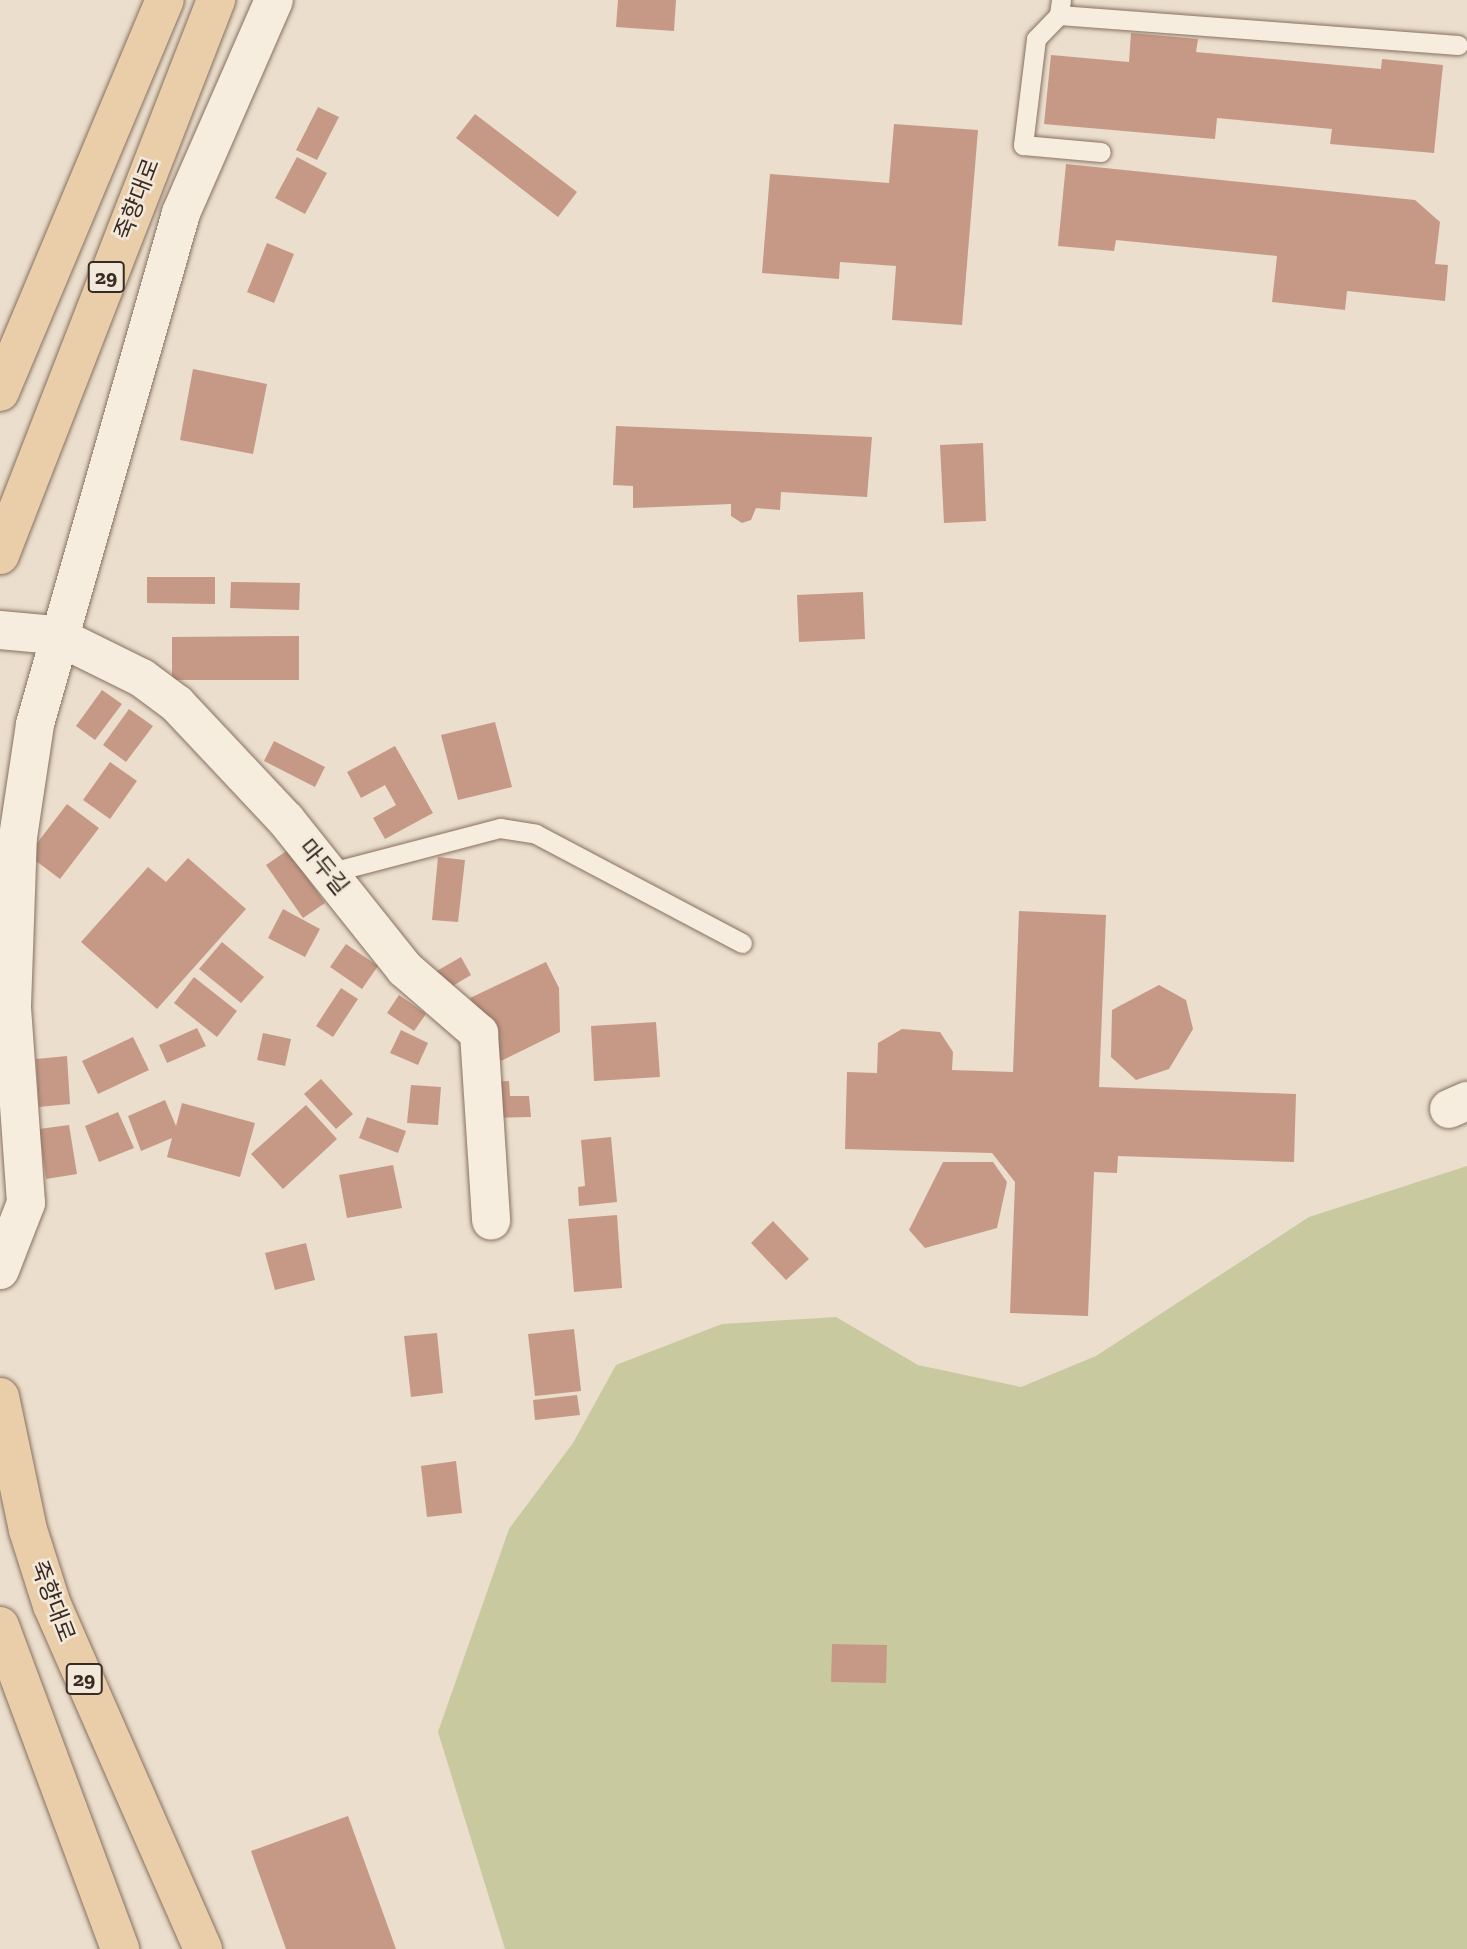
<!DOCTYPE html>
<meta charset="utf-8">
<style>
body{margin:0}
#map{position:relative;width:1467px;height:1949px;overflow:hidden;background:#ebdecc;font-family:"Zilla Slab","Noto Sans KR",serif}
div>[style]{position:absolute}
.green>*{inset:0;background:#c9c9a0}
.building>*{inset:0;background:#c69986}
.roads{filter:drop-shadow(0 0 2px #877161) drop-shadow(0 0 2px #877161)}
.service>*{height:19px;margin:-9.5px;padding:0 9.5px;transform-origin:9.5px;border-radius:9.5px;background:#f7eddf}
.minor>*{height:38px;margin:-19px;padding:0 19px;transform-origin:19px;border-radius:19px;background:#f7eddf}
.tertiary>*{height:38px;margin:-19px;padding:0 19px;transform-origin:19px;border-radius:19px;background:#f7eddf}
.primary>*{height:38px;margin:-19px;padding:0 19px;transform-origin:19px;border-radius:19px;background:#eacea9}
span{translate:-50% -50%;white-space:nowrap;text-align:center;line-height:1.15;-webkit-text-stroke:5px #f3e9db;paint-order:stroke}
.shield-label span{padding:2px 5px;background:#f3e9db;border:2px solid;border-radius:5px;-webkit-text-stroke-width:0}
.shield-label{font-size:21px;color:#392b23;font-weight:700}
.street-label{font-size:23px;color:#392b23}
</style>
<div id="map">
<div class="green">
<i style="clip-path:polygon(1467px 1166px,1467px 1949px,505px 1949px,438px 1732px,509px 1529px,573px 1443px,616px 1365px,722px 1324px,836px 1317px,918px 1365px,1021px 1387px,1096px 1356px,1309px 1217px)"></i>
</div>
<div class="building">
<i style="clip-path:polygon(618px 0,676px 0,674px 31px,616px 27px)"></i>
<i style="clip-path:polygon(1131px 33px,1198px 39px,1196px 52px,1381px 69px,1382px 59px,1443px 65px,1434px 153px,1330px 144px,1332px 129px,1217px 118px,1215px 139px,1044px 124px,1051px 55px,1129px 62px)"></i>
<i style="clip-path:polygon(318px 107px,339px 117px,317px 160px,296px 150px)"></i>
<i style="clip-path:polygon(475px 114px,577px 192px,558px 217px,456px 138px)"></i>
<i style="clip-path:polygon(894px 124px,978px 130px,962px 325px,892px 320px,896px 266px,840px 262px,839px 279px,762px 273px,770px 174px,889px 183px)"></i>
<i style="clip-path:polygon(297px 157px,327px 173px,305px 214px,275px 198px)"></i>
<i style="clip-path:polygon(1066px 164px,1415px 200px,1440px 222px,1435px 264px,1448px 265px,1445px 301px,1347px 291px,1345px 310px,1272px 302px,1277px 256px,1116px 240px,1114px 251px,1058px 246px)"></i>
<i style="clip-path:polygon(267px 243px,294px 254px,274px 303px,247px 292px)"></i>
<i style="clip-path:polygon(193px 369px,267px 384px,253px 454px,180px 440px)"></i>
<i style="clip-path:polygon(616px 426px,872px 437px,867px 497px,781px 492px,780px 510px,756px 508px,751px 520px,742px 523px,731px 516px,731px 504px,633px 508px,633px 486px,613px 485px)"></i>
<i style="clip-path:polygon(983px 443px,986px 521px,944px 523px,940px 445px)"></i>
<i style="clip-path:polygon(147px 577px,215px 577px,215px 604px,147px 603px)"></i>
<i style="clip-path:polygon(231px 582px,300px 583px,299px 610px,230px 608px)"></i>
<i style="clip-path:polygon(863px 592px,865px 639px,799px 642px,797px 595px)"></i>
<i style="clip-path:polygon(299px 636px,299px 680px,172px 680px,172px 637px)"></i>
<i style="clip-path:polygon(102px 690px,122px 704px,95px 740px,76px 726px)"></i>
<i style="clip-path:polygon(129px 709px,153px 726px,126px 762px,103px 745px)"></i>
<i style="clip-path:polygon(495px 722px,512px 787px,458px 800px,441px 735px)"></i>
<i style="clip-path:polygon(274px 741px,325px 767px,315px 787px,264px 761px)"></i>
<i style="clip-path:polygon(395px 746px,433px 813px,385px 839px,373px 818px,396px 805px,385px 785px,361px 798px,347px 772px)"></i>
<i style="clip-path:polygon(110px 762px,137px 781px,110px 819px,83px 800px)"></i>
<i style="clip-path:polygon(67px 804px,99px 828px,60px 879px,28px 855px)"></i>
<i style="clip-path:polygon(288px 850px,325px 903px,303px 918px,266px 865px)"></i>
<i style="clip-path:polygon(438px 857px,465px 860px,458px 922px,432px 920px)"></i>
<i style="clip-path:polygon(188px 858px,246px 909px,157px 1009px,81px 942px,148px 867px,166px 882px)"></i>
<i style="clip-path:polygon(283px 909px,320px 929px,305px 957px,268px 938px)"></i>
<i style="clip-path:polygon(1019px 911px,1106px 915px,1099px 1087px,1296px 1094px,1294px 1162px,1118px 1156px,1117px 1173px,1094px 1172px,1088px 1316px,1010px 1313px,1015px 1182px,992px 1153px,845px 1149px,847px 1072px,877px 1073px,878px 1043px,902px 1029px,940px 1032px,953px 1052px,952px 1070px,1013px 1072px)"></i>
<i style="clip-path:polygon(222px 942px,264px 977px,241px 1003px,199px 969px)"></i>
<i style="clip-path:polygon(346px 944px,378px 966px,362px 989px,330px 967px)"></i>
<i style="clip-path:polygon(461px 957px,471px 975px,446px 990px,435px 972px)"></i>
<i style="clip-path:polygon(546px 962px,559px 988px,560px 1032px,501px 1061px,470px 998px)"></i>
<i style="clip-path:polygon(194px 977px,237px 1011px,217px 1037px,174px 1003px)"></i>
<i style="clip-path:polygon(1159px 985px,1186px 1000px,1193px 1029px,1169px 1069px,1136px 1080px,1111px 1057px,1112px 1010px)"></i>
<i style="clip-path:polygon(341px 988px,358px 999px,333px 1037px,316px 1026px)"></i>
<i style="clip-path:polygon(399px 995px,426px 1014px,414px 1031px,387px 1013px)"></i>
<i style="clip-path:polygon(656px 1022px,660px 1077px,594px 1081px,591px 1026px)"></i>
<i style="clip-path:polygon(197px 1028px,206px 1046px,167px 1063px,159px 1045px)"></i>
<i style="clip-path:polygon(401px 1030px,428px 1043px,418px 1065px,390px 1053px)"></i>
<i style="clip-path:polygon(263px 1033px,291px 1039px,285px 1066px,257px 1060px)"></i>
<i style="clip-path:polygon(133px 1037px,149px 1070px,98px 1094px,82px 1061px)"></i>
<i style="clip-path:polygon(67px 1056px,70px 1104px,39px 1107px,36px 1059px)"></i>
<i style="clip-path:polygon(321px 1079px,353px 1114px,336px 1129px,304px 1094px)"></i>
<i style="clip-path:polygon(509px 1081px,510px 1096px,529px 1096px,531px 1117px,491px 1118px,489px 1082px)"></i>
<i style="clip-path:polygon(411px 1085px,441px 1087px,438px 1125px,407px 1123px)"></i>
<i style="clip-path:polygon(165px 1100px,176px 1126px,182px 1103px,255px 1123px,240px 1177px,167px 1157px,172px 1138px,141px 1151px,128px 1116px)"></i>
<i style="clip-path:polygon(306px 1105px,337px 1139px,283px 1189px,251px 1154px)"></i>
<i style="clip-path:polygon(118px 1112px,134px 1148px,99px 1162px,85px 1126px)"></i>
<i style="clip-path:polygon(367px 1117px,406px 1131px,398px 1153px,359px 1138px)"></i>
<i style="clip-path:polygon(69px 1125px,77px 1174px,46px 1179px,39px 1129px)"></i>
<i style="clip-path:polygon(611px 1137px,617px 1202px,579px 1206px,578px 1187px,585px 1186px,581px 1140px)"></i>
<i style="clip-path:polygon(943px 1162px,993px 1162px,1007px 1182px,997px 1228px,925px 1248px,909px 1230px)"></i>
<i style="clip-path:polygon(393px 1165px,402px 1208px,347px 1218px,339px 1175px)"></i>
<i style="clip-path:polygon(617px 1215px,622px 1288px,574px 1292px,568px 1219px)"></i>
<i style="clip-path:polygon(773px 1221px,809px 1259px,786px 1280px,751px 1243px)"></i>
<i style="clip-path:polygon(306px 1243px,315px 1280px,275px 1290px,265px 1253px)"></i>
<i style="clip-path:polygon(574px 1329px,581px 1391px,535px 1396px,528px 1334px)"></i>
<i style="clip-path:polygon(437px 1333px,443px 1393px,411px 1397px,404px 1336px)"></i>
<i style="clip-path:polygon(577px 1395px,580px 1415px,535px 1420px,533px 1400px)"></i>
<i style="clip-path:polygon(456px 1461px,462px 1513px,427px 1517px,421px 1466px)"></i>
<i style="clip-path:polygon(832px 1644px,887px 1645px,886px 1683px,831px 1682px)"></i>
<i style="clip-path:polygon(348px 1816px,396px 1949px,286px 1949px,251px 1851px)"></i>
</div>
<div class="roads">
<div class="service">
<i style="left:1061px;top:0;width:15px;rotate:98deg"></i>
<i style="left:1059px;top:15px;width:400px;rotate:4.3deg"></i>
<i style="left:1059px;top:15px;width:33px;rotate:134deg"></i>
<i style="left:1036px;top:39px;width:107px;rotate:97deg"></i>
<i style="left:1023px;top:145px;width:78px;rotate:5.1deg"></i>
<i style="left:328px;top:873px;width:178px;rotate:-14.7deg"></i>
<i style="left:500px;top:828px;width:36px;rotate:9deg"></i>
<i style="left:536px;top:834px;width:233px;rotate:27.9deg"></i>
</div>
<div class="minor">
<i style="left:0;top:630px;width:55px;rotate:5.2deg"></i>
<i style="left:55px;top:635px;width:97px;rotate:26.3deg"></i>
<i style="left:142px;top:678px;width:44px;rotate:36.6deg"></i>
<i style="left:177px;top:704px;width:159px;rotate:46.8deg"></i>
<i style="left:286px;top:820px;width:191px;rotate:51.4deg"></i>
<i style="left:405px;top:969px;width:98px;rotate:40.9deg"></i>
<i style="left:479px;top:1033px;width:188px;rotate:86.3deg"></i>
<i style="left:1449px;top:1109px;width:20px;rotate:-24deg"></i>
</div>
<div class="tertiary">
<i style="left:0;top:1270px;width:72px;rotate:-68.8deg"></i>
<i style="left:26px;top:1203px;width:197px;rotate:-94.1deg"></i>
<i style="left:12px;top:1006px;width:169px;rotate:-88deg"></i>
<i style="left:18px;top:837px;width:114px;rotate:-81.4deg"></i>
<i style="left:35px;top:724px;width:531px;rotate:-74.05deg"></i>
<i style="left:181px;top:213px;width:232px;rotate:-66.4deg"></i>
</div>
<div class="primary">
<i style="left:0;top:392px;width:425px;rotate:-67.2deg"></i>
<i style="left:0;top:555px;width:596px;rotate:-68.73deg"></i>
<i style="left:0;top:1397px;width:136px;rotate:78.1deg"></i>
<i style="left:28px;top:1530px;width:79px;rotate:72.3deg"></i>
<i style="left:52px;top:1605px;width:376px;rotate:66.3deg"></i>
<i style="left:0;top:1626px;width:345px;rotate:69.6deg"></i>
</div>
</div>
<div class="shield-label">
<span style="left:106px;top:277px">29</span>
<span style="left:84px;top:1679px">29</span>
</div>
<div class="street-label">
<span style="left:137px;top:199px;rotate:-69deg">죽향대로</span>
<span style="left:324px;top:867px;rotate:51deg">마두길</span>
<span style="left:53px;top:1601px;rotate:69deg">죽향대로</span>
</div>
</div>
